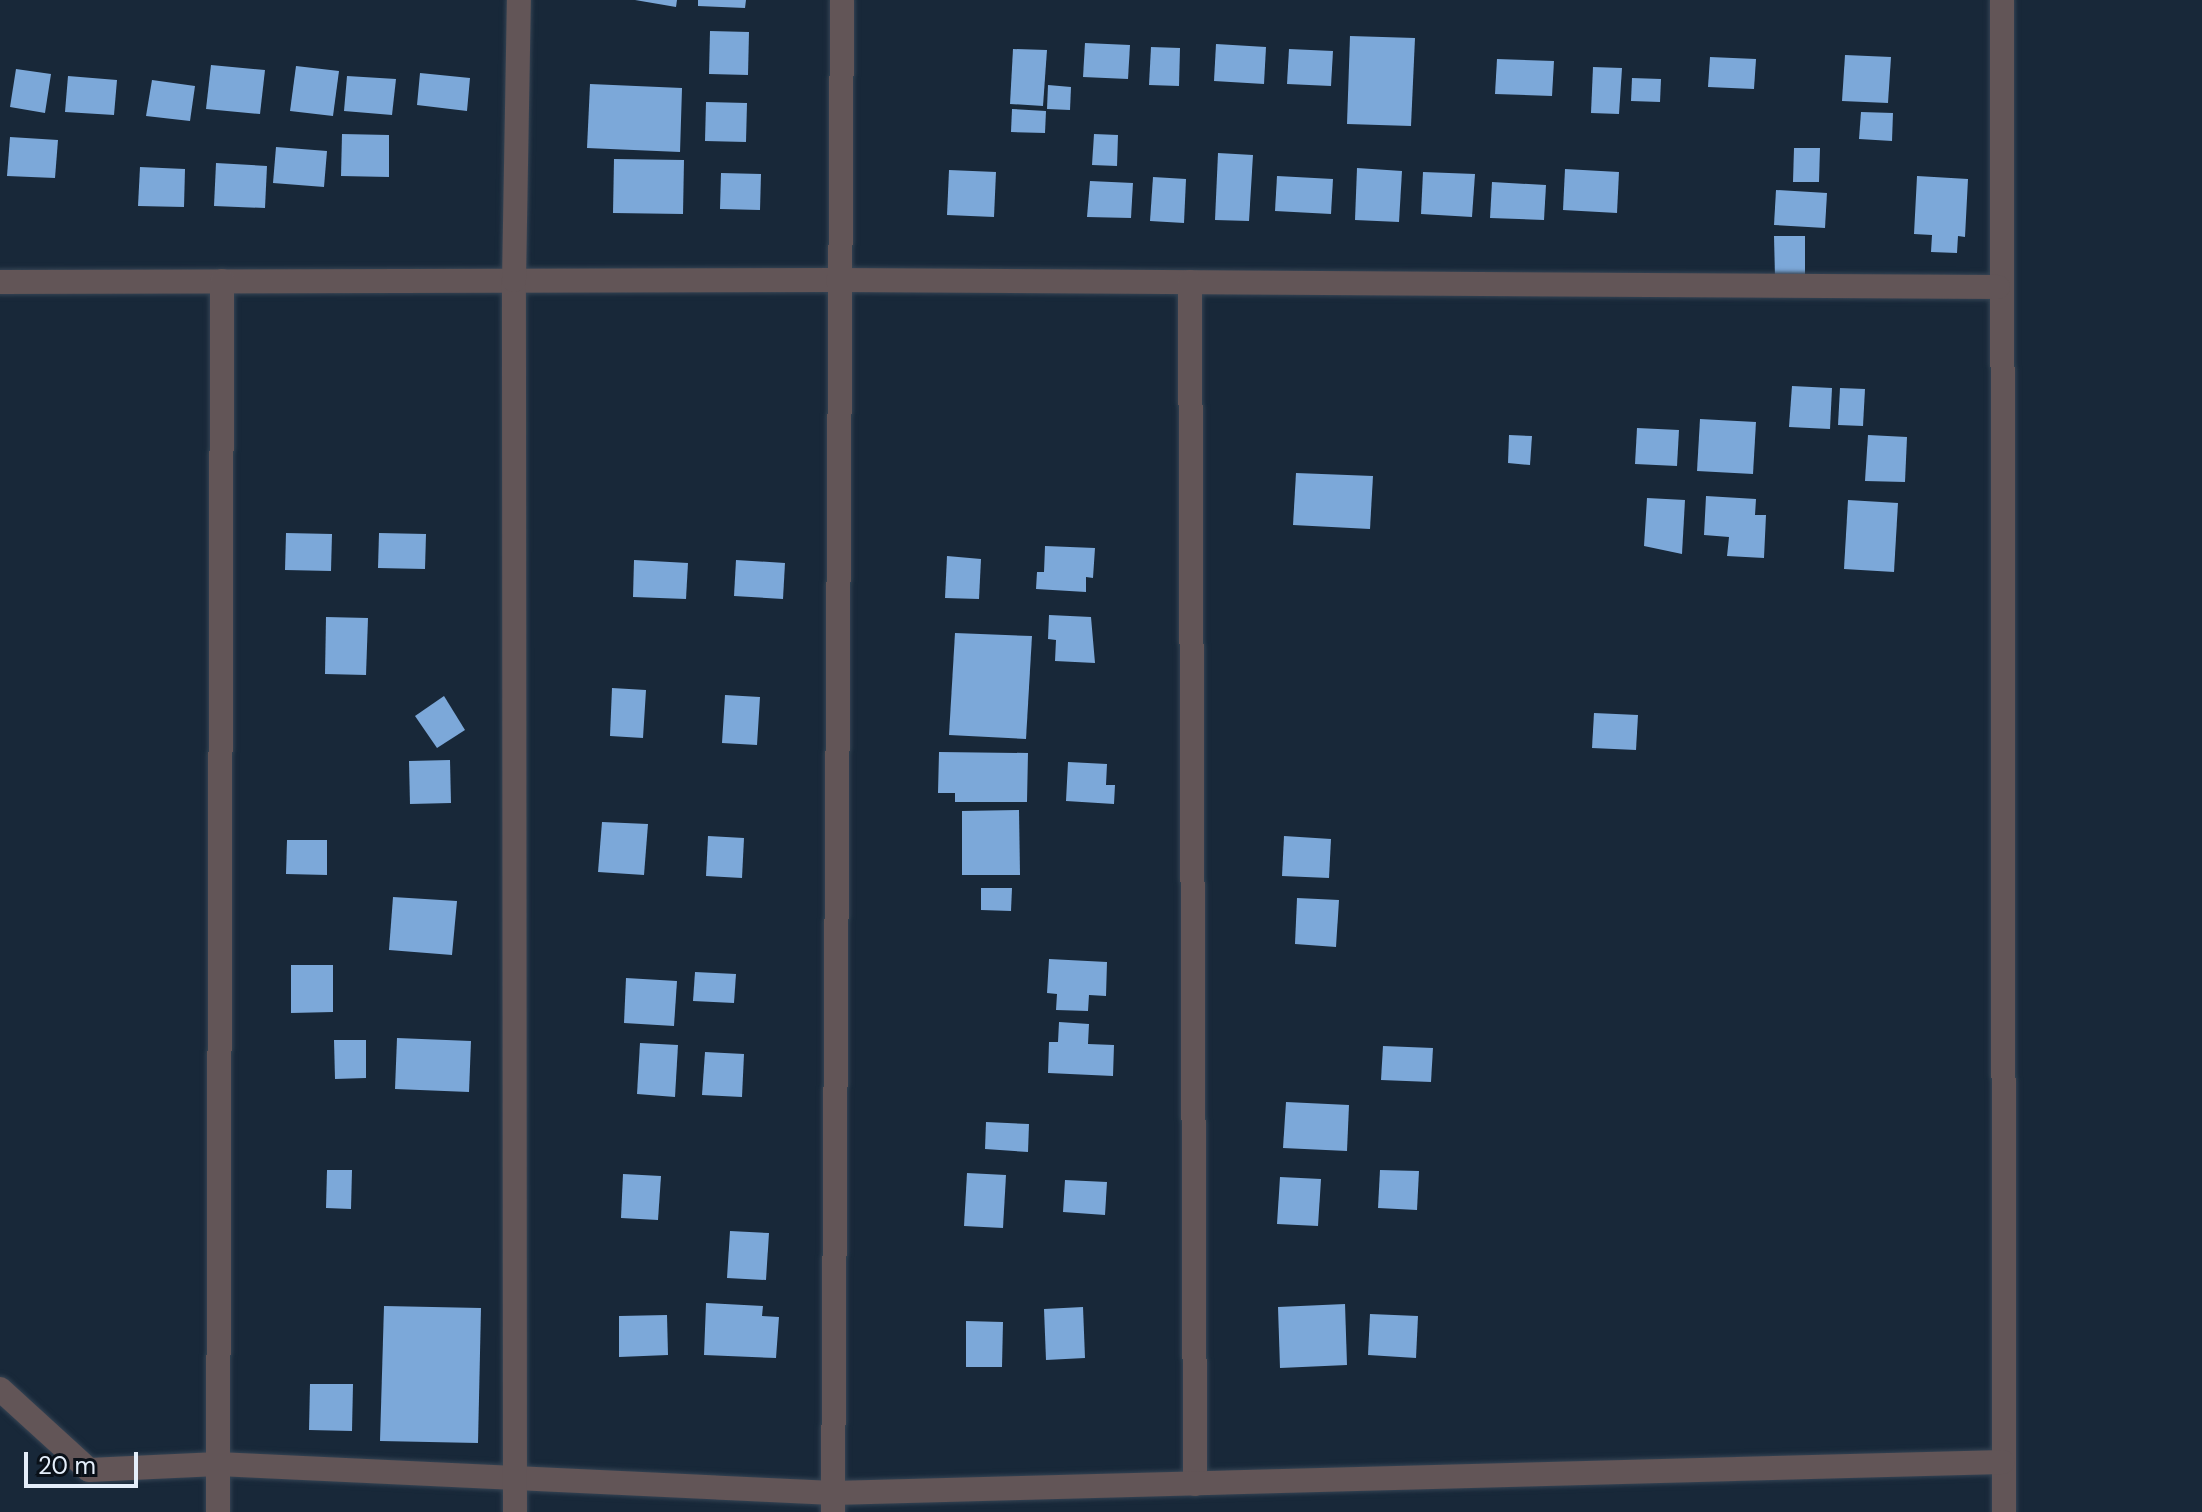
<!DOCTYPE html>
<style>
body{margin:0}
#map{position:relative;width:2202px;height:1512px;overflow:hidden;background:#182839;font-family:"DM Sans",sans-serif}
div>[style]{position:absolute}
.building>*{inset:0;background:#7ca8d9}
.roads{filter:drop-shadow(0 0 2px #354454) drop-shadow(0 0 2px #354454)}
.street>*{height:24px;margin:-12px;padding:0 12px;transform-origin:12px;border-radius:12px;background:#625557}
span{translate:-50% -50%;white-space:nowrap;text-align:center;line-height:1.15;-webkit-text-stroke:8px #091018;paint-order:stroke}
.scale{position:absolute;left:24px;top:1452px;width:114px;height:36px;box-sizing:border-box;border:4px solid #e4eefa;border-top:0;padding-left:10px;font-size:24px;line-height:28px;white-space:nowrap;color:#e4eefa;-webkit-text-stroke:6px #091018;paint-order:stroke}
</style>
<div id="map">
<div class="building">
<i style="clip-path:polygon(635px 0,677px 0,676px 7px)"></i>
<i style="clip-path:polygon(698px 0,746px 0,745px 8px,698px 6px)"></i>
<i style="clip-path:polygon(710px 31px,749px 32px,748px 75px,709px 74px)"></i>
<i style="clip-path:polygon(1350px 36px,1415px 38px,1411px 126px,1347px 124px)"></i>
<i style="clip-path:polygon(1085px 43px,1130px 45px,1128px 79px,1083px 77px)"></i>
<i style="clip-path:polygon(1216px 44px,1266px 47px,1264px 84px,1214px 81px)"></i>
<i style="clip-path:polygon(1151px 47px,1180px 48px,1179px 86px,1149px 85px)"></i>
<i style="clip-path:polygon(1013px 49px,1047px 50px,1043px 106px,1010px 104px)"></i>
<i style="clip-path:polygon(1289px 49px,1333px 51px,1331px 86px,1287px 84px)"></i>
<i style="clip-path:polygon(1845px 55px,1891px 57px,1888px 103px,1842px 101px)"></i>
<i style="clip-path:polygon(1710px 57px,1756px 59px,1754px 89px,1708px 87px)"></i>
<i style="clip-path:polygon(1497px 59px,1554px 61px,1552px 96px,1495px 94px)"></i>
<i style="clip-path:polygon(211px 65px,265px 70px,260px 114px,206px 109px)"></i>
<i style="clip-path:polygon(296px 66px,339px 71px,333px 116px,290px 111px)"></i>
<i style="clip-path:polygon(1593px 67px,1622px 68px,1619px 114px,1591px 113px)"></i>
<i style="clip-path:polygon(16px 69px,51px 74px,45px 113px,10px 107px)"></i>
<i style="clip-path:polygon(420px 73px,470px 78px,467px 111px,417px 105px)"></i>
<i style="clip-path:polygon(68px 76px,117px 80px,114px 115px,65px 112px)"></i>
<i style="clip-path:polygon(347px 76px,396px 79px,392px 115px,344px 111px)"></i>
<i style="clip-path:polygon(1632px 78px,1661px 79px,1660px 102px,1631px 101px)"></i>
<i style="clip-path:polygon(152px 80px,195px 86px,190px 121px,146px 116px)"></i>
<i style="clip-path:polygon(590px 84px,682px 88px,680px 152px,587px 148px)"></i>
<i style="clip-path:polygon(1048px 85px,1071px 87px,1070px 110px,1047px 109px)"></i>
<i style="clip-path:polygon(706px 102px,747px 103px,746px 142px,705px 141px)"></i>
<i style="clip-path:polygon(1012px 109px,1046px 111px,1045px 133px,1011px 132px)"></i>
<i style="clip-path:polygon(1861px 112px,1893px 113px,1892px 141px,1859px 139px)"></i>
<i style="clip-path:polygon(342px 134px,389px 135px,389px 177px,341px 176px)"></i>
<i style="clip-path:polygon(1094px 134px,1118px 135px,1117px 166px,1092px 165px)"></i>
<i style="clip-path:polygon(10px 137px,58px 140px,55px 178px,7px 176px)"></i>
<i style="clip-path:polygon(276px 147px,327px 151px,324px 187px,273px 183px)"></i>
<i style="clip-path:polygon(1794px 148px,1820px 148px,1819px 182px,1793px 182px)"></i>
<i style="clip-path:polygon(1218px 153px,1253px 155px,1249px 221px,1215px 220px)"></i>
<i style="clip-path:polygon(614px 159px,684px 160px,683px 214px,613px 213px)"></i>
<i style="clip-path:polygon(216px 163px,267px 166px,265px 208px,214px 206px)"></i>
<i style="clip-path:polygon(140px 167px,185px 169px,184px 207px,138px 206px)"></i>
<i style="clip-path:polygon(1357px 168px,1402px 171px,1399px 222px,1355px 220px)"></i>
<i style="clip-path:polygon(1565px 169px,1619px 172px,1617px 213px,1563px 210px)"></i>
<i style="clip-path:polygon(949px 170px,996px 172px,994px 217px,947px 215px)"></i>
<i style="clip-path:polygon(1423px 172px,1475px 174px,1472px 217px,1421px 214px)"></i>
<i style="clip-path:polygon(721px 173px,761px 174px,760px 210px,720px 209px)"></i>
<i style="clip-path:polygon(1277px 176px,1333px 179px,1331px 214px,1275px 211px)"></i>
<i style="clip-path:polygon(1917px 176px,1968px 179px,1965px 237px,1958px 236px,1957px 253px,1931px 252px,1932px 235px,1914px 234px)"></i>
<i style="clip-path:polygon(1153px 177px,1186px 179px,1184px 223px,1150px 221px)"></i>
<i style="clip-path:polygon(1090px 181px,1133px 183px,1131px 218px,1087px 217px)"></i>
<i style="clip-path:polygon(1492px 182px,1546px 185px,1544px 220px,1490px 218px)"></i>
<i style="clip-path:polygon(1776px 190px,1827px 193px,1825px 228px,1774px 225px)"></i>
<i style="clip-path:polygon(1774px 236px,1805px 236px,1805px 276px,1775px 277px)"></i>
<i style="clip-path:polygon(1792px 386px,1832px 388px,1830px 429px,1789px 427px)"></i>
<i style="clip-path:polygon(1840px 388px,1865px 389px,1863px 426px,1838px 425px)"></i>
<i style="clip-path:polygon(1700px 419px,1756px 422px,1753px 474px,1697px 471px)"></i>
<i style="clip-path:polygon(1637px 428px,1679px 430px,1677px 466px,1635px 464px)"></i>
<i style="clip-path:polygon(1509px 435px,1532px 436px,1530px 465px,1508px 463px)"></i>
<i style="clip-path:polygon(1868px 435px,1907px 437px,1905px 482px,1865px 481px)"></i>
<i style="clip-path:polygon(1296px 473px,1373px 476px,1370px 529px,1293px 525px)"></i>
<i style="clip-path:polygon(1706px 496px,1756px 499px,1755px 515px,1766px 515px,1764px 558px,1727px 556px,1729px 537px,1704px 535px)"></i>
<i style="clip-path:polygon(1647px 498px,1685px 500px,1682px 554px,1644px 546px)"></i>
<i style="clip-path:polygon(1848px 500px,1898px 503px,1894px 572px,1844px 569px)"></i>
<i style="clip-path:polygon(286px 533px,332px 534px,331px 571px,285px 570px)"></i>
<i style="clip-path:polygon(379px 533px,426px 534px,425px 569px,378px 568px)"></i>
<i style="clip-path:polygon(1045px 546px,1095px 548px,1093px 578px,1086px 577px,1086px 592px,1036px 589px,1037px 572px,1044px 572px)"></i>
<i style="clip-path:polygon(947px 556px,981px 559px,979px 599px,945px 598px)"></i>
<i style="clip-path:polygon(634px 560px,688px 563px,686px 599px,633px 597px)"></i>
<i style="clip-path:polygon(736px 560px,785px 563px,783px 599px,734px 596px)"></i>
<i style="clip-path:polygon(1049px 615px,1091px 617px,1095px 663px,1055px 661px,1056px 640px,1048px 639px)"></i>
<i style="clip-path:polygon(326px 617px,368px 618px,366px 675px,325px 674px)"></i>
<i style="clip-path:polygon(955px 633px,1032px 636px,1026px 739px,949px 735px)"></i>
<i style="clip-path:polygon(612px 688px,646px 690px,643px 738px,610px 736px)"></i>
<i style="clip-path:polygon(725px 695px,760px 697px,757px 745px,722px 743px)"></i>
<i style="clip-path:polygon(444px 696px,465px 730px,437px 748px,415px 716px)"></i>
<i style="clip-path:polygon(1594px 713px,1638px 715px,1636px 750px,1592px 748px)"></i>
<i style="clip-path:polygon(939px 752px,1028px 753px,1027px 802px,955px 802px,955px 793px,938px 793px)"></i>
<i style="clip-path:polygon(450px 760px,451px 803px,410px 804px,409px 761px)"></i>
<i style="clip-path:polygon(1068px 762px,1107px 764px,1106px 785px,1115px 785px,1114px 804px,1066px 801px)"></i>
<i style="clip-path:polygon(1019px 810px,1020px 875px,962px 875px,962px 811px)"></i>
<i style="clip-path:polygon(602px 822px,648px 824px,644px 875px,598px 872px)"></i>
<i style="clip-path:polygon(708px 836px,744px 838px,742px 878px,706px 876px)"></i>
<i style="clip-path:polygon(1284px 836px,1331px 839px,1329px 878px,1282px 876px)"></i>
<i style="clip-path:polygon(287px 840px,327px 840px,327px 875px,286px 874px)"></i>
<i style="clip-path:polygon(981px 888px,1012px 888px,1011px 911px,981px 910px)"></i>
<i style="clip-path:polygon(393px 897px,457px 901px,452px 955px,389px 950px)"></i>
<i style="clip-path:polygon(1297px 898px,1339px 900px,1336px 947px,1295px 944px)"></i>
<i style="clip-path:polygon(1049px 959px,1107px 962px,1106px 996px,1089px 995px,1088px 1011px,1056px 1010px,1057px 994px,1047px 993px)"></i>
<i style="clip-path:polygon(291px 965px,333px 965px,333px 1012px,291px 1013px)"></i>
<i style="clip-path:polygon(695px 972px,736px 974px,734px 1003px,693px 1001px)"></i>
<i style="clip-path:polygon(626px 978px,677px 981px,674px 1026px,624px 1023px)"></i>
<i style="clip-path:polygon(1059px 1022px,1089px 1024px,1088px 1044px,1114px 1045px,1113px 1076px,1048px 1073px,1049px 1042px,1058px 1042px)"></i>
<i style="clip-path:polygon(397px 1038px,471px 1041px,469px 1092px,395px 1089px)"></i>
<i style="clip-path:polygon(334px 1040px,366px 1040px,366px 1078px,335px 1079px)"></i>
<i style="clip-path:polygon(640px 1043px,678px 1045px,675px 1097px,637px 1094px)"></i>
<i style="clip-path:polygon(1383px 1046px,1433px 1048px,1431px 1082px,1381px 1080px)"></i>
<i style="clip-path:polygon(705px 1052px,744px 1054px,742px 1097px,702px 1095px)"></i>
<i style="clip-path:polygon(1286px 1102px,1349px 1105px,1347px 1151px,1283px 1148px)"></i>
<i style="clip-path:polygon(986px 1122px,1029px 1124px,1028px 1152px,985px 1149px)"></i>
<i style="clip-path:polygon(327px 1170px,352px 1170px,351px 1209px,326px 1208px)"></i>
<i style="clip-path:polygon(1380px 1170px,1419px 1171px,1417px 1210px,1378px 1208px)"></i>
<i style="clip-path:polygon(967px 1173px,1006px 1175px,1003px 1228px,964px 1226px)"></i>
<i style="clip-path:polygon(623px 1174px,661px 1176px,658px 1220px,621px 1218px)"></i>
<i style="clip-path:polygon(1280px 1177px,1321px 1179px,1318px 1226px,1277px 1224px)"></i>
<i style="clip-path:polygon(1065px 1180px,1107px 1182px,1105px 1215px,1063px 1212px)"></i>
<i style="clip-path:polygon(730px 1231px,769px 1233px,766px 1280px,727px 1278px)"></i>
<i style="clip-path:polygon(706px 1303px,763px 1306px,762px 1316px,779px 1317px,776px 1358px,704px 1355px)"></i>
<i style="clip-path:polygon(1345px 1304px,1347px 1365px,1280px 1368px,1278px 1307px)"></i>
<i style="clip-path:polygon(384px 1306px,481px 1308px,478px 1443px,380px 1441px)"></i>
<i style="clip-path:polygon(1083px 1307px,1085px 1358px,1046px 1360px,1044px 1309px)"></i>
<i style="clip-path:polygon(1370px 1314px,1418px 1316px,1416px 1358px,1368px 1355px)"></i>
<i style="clip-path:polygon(667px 1315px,668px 1355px,619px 1357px,619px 1316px)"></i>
<i style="clip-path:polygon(966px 1321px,1003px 1322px,1002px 1367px,966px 1367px)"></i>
<i style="clip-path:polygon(310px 1384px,353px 1384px,352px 1431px,309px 1430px)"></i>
</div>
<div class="roads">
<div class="street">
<i style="left:2002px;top:0;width:1512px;rotate:89.92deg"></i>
<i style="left:0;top:282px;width:838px;rotate:-0.14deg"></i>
<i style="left:838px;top:280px;width:1160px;rotate:0.35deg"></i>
<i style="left:1190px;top:282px;width:1202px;rotate:89.76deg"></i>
<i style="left:0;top:1389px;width:120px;rotate:42.3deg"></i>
<i style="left:89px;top:1470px;width:129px;rotate:-2.7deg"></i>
<i style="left:218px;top:1464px;width:616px;rotate:2.7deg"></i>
<i style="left:833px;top:1493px;width:1170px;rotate:-1.52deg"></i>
<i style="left:218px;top:1512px;width:1231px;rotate:-89.81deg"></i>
<i style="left:515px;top:1512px;width:1232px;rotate:-90.05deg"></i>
<i style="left:514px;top:280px;width:280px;rotate:-89deg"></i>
<i style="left:833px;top:1512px;width:1512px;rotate:-89.66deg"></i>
</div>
</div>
<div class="scale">20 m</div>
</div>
